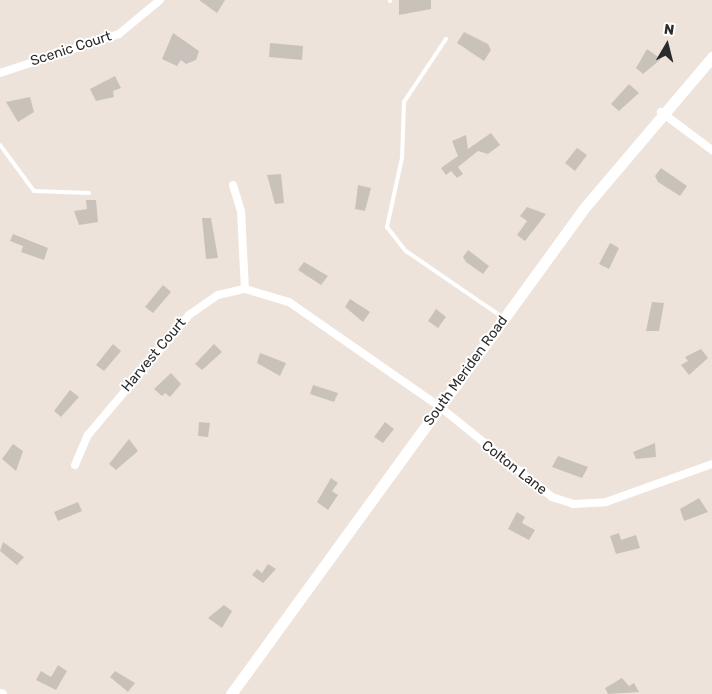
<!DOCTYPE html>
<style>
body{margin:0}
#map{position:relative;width:712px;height:694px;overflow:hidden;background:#eee3db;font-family:Rubik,sans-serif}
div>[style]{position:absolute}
.building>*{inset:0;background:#c9c2ba}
.lane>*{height:4px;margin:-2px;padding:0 2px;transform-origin:2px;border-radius:2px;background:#fff}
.street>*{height:8px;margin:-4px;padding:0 4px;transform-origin:4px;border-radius:4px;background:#fff}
.secondary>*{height:11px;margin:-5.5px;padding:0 5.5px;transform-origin:5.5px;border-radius:5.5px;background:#fff}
span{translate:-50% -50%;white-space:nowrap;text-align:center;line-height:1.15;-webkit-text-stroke:4px #fff;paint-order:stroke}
.street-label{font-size:14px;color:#2b2b2b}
.north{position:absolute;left:642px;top:20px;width:50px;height:50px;-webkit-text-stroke:4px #fff;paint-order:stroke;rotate:8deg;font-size:14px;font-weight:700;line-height:20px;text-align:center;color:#2b2b2b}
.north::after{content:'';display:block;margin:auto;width:18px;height:22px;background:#2b2b2b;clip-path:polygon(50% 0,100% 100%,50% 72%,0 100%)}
</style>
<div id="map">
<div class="building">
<i style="clip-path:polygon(199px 0,225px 0,217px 13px)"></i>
<i style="clip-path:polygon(399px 0,431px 0,431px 9px,399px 15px)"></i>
<i style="clip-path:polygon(464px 32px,488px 44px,491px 50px,484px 61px,457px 43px)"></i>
<i style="clip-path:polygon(173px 33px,199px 51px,196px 60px,186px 64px,181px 60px,177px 66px,162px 59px)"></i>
<i style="clip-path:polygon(270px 43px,303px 46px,302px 60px,269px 57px)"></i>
<i style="clip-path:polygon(647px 49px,661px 59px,643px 74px,636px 68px)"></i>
<i style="clip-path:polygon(115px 76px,121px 88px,113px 91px,114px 97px,96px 101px,90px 89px)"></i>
<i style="clip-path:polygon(629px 84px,639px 93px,619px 111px,611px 104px)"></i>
<i style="clip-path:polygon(30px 97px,34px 112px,18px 122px,6px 102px)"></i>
<i style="clip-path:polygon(491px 133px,500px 145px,488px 154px,478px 151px,458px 167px,463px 174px,457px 178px,451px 171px,446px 175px,441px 168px,458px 156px,452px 141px,466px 135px,468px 149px)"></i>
<i style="clip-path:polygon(577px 148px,587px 155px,575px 171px,565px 163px)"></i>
<i style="clip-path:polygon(661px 168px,687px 186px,680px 196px,658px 182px,655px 176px)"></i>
<i style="clip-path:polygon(281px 174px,284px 203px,275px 204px,267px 175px)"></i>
<i style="clip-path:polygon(358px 185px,371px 188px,365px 211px,355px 209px)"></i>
<i style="clip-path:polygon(86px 200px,96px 200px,98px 222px,79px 225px,74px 211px,87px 209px)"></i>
<i style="clip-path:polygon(527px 207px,546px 214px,525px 241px,517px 235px,527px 221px,520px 216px)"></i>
<i style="clip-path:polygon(202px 218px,211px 218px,218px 258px,206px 259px)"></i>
<i style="clip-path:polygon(13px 234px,48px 248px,44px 260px,21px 252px,23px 246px,10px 241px)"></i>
<i style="clip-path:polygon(610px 243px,619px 248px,609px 269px,599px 264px)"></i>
<i style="clip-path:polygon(468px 250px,489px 266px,483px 274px,466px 262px,463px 257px)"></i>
<i style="clip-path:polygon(304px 262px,328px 276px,321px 285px,298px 270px)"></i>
<i style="clip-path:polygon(163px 285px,171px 292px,153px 313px,145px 307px)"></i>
<i style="clip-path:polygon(350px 299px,370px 312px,363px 322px,345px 307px)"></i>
<i style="clip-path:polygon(652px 302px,664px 303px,659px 331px,646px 331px)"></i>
<i style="clip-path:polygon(436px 309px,446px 317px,438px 328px,428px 321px)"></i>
<i style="clip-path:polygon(113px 344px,121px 351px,104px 371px,96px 365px)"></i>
<i style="clip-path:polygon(214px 344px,222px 352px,202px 370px,195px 364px)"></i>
<i style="clip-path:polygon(701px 349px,708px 358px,689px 375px,681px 365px,688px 361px,685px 357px)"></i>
<i style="clip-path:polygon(260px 353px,286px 363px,280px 376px,257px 363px)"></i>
<i style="clip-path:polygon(171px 373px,181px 384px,170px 397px,165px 393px,162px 396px,154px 389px)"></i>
<i style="clip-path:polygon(313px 385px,338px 393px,334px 402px,310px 394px)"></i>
<i style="clip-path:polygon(70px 390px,79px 397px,61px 417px,54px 411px)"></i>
<i style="clip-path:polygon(199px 422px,210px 423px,208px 437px,198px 436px)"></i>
<i style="clip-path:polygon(385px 422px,394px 429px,383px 443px,374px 437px)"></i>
<i style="clip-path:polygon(129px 439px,138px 451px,116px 470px,109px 464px)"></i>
<i style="clip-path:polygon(655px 443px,656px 457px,636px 459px,633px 452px)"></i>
<i style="clip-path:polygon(13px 444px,23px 451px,16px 471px,2px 459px)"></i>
<i style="clip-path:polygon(558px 456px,588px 467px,582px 478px,552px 467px)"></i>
<i style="clip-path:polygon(331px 478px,338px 483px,332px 491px,338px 495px,328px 510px,317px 502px)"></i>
<i style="clip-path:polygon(699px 498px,708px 512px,684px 521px,680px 509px)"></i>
<i style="clip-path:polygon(78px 502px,82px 511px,58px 521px,54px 512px)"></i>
<i style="clip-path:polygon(517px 512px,525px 517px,522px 523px,535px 530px,529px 540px,508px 529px)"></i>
<i style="clip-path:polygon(619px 533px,621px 540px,636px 535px,640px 548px,616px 554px,610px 536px)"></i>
<i style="clip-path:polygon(3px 542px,24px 557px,17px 565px,0 551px)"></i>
<i style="clip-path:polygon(268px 564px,276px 569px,263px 583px,252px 575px,257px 569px,262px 573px)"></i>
<i style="clip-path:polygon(224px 605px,232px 611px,222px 628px,208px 618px)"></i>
<i style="clip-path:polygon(58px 665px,67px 671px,56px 690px,36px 680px,41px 671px,51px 677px)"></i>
<i style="clip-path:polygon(115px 671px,135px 683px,128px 692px,110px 677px)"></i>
<i style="clip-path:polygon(622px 678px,629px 686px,634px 683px,639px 692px,608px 694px,605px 688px)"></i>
</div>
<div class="lane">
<i style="left:390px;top:1px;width:1px;rotate:-90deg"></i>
<i style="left:446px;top:39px;width:76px;rotate:123.7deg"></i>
<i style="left:404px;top:102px;width:56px;rotate:92deg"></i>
<i style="left:402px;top:158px;width:71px;rotate:102.3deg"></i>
<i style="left:387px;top:227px;width:31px;rotate:52deg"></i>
<i style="left:406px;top:251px;width:116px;rotate:34.5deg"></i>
<i style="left:0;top:145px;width:57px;rotate:53.5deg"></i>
<i style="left:34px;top:191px;width:55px;rotate:2.1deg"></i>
</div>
<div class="street">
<i style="left:0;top:73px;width:125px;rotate:-18.1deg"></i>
<i style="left:119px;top:34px;width:53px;rotate:-39.7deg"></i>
<i style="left:661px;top:112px;width:64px;rotate:36.7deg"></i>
<i style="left:233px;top:185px;width:27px;rotate:73deg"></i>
<i style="left:241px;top:211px;width:78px;rotate:87.1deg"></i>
<i style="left:75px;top:465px;width:33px;rotate:-67deg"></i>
<i style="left:88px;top:435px;width:157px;rotate:-49.9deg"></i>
<i style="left:189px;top:315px;width:35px;rotate:-35deg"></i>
<i style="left:218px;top:295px;width:28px;rotate:-13deg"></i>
<i style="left:245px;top:289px;width:46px;rotate:16.5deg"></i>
<i style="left:289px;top:302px;width:184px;rotate:34.8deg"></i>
<i style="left:440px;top:407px;width:144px;rotate:38.8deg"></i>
<i style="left:552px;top:497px;width:22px;rotate:18deg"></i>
<i style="left:573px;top:504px;width:33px;rotate:-3deg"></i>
<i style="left:606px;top:502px;width:113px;rotate:-19.7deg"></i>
</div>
<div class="secondary">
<i style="left:0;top:694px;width:1px"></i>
<i style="left:231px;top:694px;width:602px;rotate:-53.99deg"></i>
<i style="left:585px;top:207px;width:197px;rotate:-49.7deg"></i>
</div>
<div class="street-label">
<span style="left:71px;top:49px;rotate:-18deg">Scenic Court</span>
<span style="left:154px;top:355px;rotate:-50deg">Harvest Court</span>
<span style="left:466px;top:371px;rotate:-54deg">South Meriden Road</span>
<span style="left:514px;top:468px;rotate:38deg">Colton Lane</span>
</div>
<div class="north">N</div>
</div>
